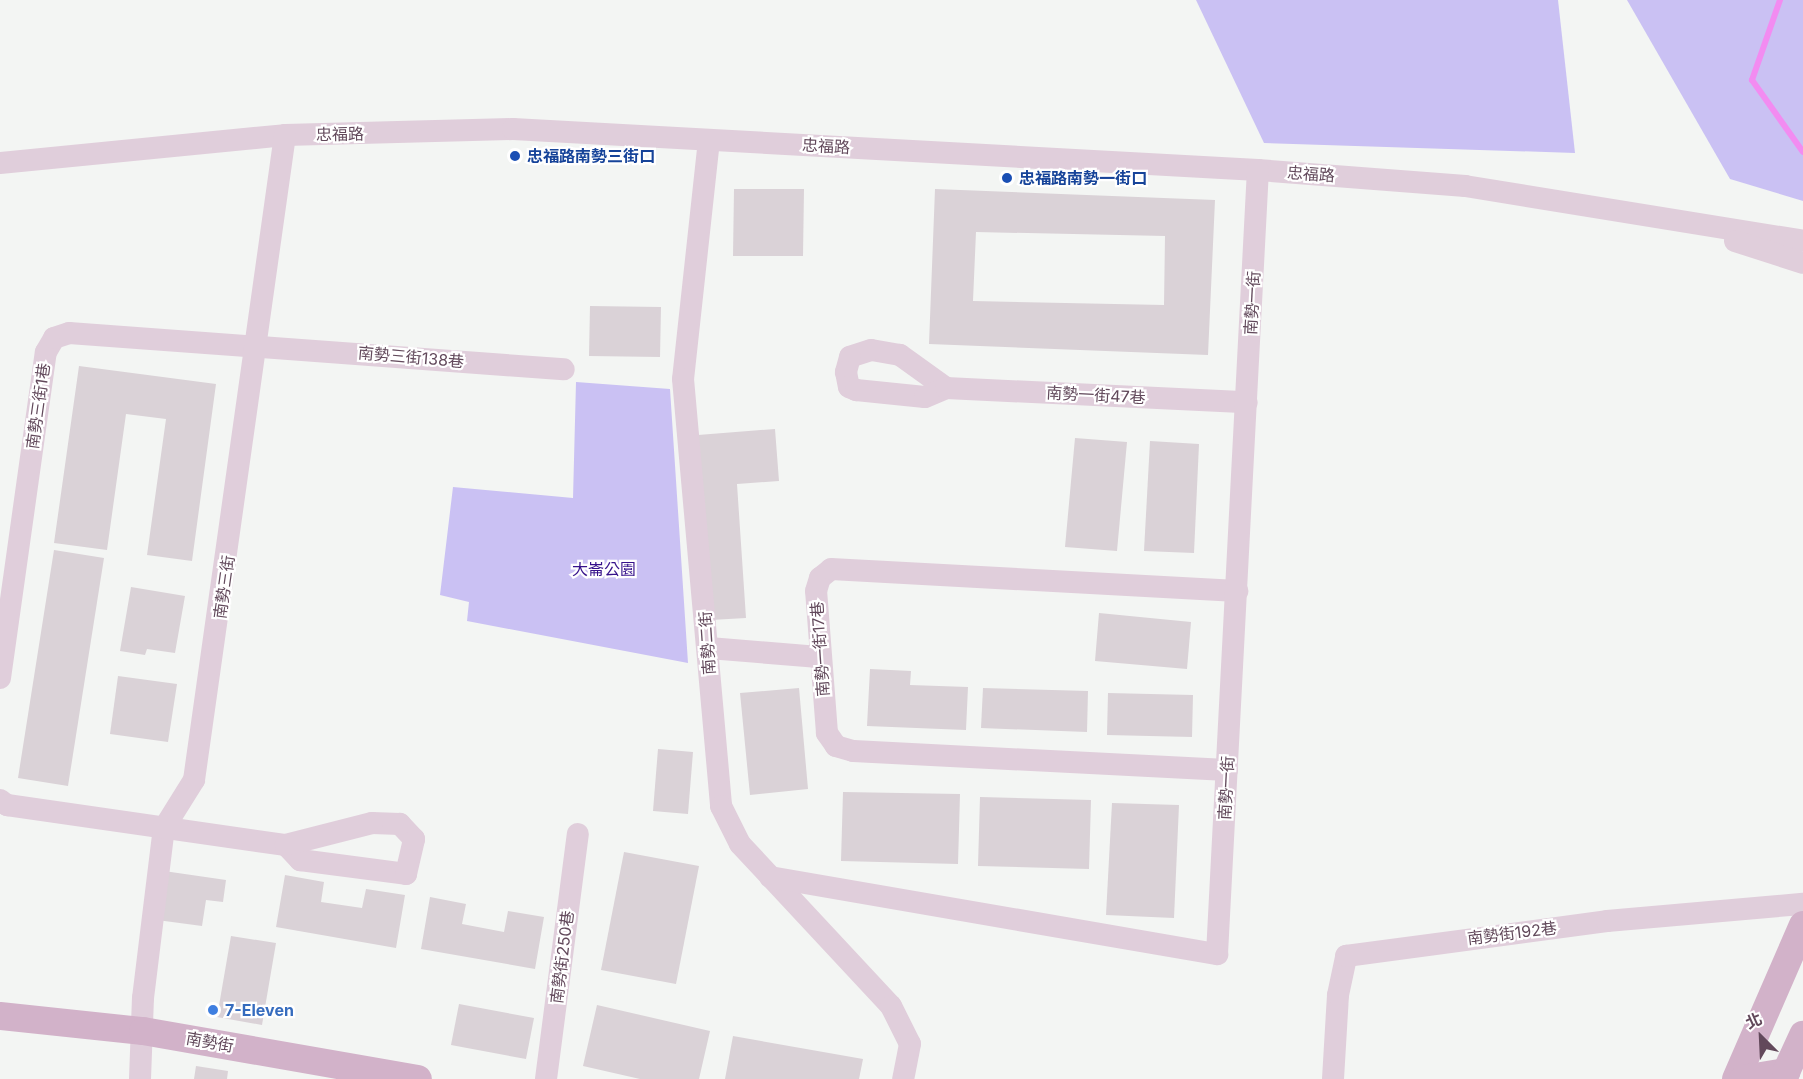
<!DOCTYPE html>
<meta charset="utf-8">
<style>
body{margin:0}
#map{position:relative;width:1803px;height:1079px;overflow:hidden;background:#f3f5f3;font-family:Inter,"Noto Sans TC",sans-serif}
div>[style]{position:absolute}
.green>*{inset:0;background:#cac1f3}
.stream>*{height:6px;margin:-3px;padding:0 3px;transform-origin:3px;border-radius:3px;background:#f28cf1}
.building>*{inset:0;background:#dad2d7}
.minor>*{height:22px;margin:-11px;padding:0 11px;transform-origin:11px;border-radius:11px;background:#e0cedb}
.major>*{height:28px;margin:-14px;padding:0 14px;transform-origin:14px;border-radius:14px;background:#d2b2c9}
.dots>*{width:16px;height:16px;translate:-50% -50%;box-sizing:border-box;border:3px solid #fff;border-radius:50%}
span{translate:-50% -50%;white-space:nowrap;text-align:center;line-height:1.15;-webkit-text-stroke:4.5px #fff;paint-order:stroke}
.street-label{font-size:16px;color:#62495b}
.transit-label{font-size:16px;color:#164399;font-weight:700}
.left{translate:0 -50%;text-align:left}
.park-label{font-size:16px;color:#36128b}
.shop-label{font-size:16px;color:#366cbe;font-weight:700}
.north{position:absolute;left:1731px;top:1007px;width:60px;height:60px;-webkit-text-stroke:4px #fff;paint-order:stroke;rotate:336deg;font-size:16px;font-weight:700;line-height:24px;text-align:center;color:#62495b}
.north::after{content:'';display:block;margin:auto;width:21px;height:27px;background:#62495b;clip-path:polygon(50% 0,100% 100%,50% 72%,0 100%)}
</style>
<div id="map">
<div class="green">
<i style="clip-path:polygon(1196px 0,1558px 0,1575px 153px,1264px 143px)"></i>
<i style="clip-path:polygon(1627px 0,1803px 0,1803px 201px,1730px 179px)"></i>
<i style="clip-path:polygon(576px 382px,670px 389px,688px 663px,467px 621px,469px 602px,440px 595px,453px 487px,573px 498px)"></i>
</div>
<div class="stream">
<i style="left:1780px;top:0;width:85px;rotate:109.3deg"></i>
<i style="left:1752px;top:80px;width:88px;rotate:54.7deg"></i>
</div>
<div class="building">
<i style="clip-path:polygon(734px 189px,804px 189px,803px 256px,733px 256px)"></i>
<i style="clip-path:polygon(evenodd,935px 189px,1215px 200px,1208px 355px,929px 344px,935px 189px,976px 232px,1165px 236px,1164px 305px,973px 301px,976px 232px)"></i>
<i style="clip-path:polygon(590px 306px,661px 307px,660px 357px,589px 356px)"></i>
<i style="clip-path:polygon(79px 366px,216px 384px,192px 561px,147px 555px,166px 419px,126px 414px,107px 550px,54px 543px)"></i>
<i style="clip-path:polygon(775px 429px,779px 481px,737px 484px,746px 618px,711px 620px,698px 435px)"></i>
<i style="clip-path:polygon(1075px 438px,1127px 442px,1117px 551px,1065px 547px)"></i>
<i style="clip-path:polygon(1150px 441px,1199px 444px,1194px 553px,1144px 551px)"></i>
<i style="clip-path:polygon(54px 550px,104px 558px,68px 786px,18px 778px)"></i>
<i style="clip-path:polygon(131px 587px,185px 596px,175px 653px,147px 649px,145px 655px,120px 651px)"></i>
<i style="clip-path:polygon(1099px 613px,1191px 622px,1187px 669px,1095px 661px)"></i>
<i style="clip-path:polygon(870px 669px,911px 671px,910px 685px,968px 687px,966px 730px,867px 726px)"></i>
<i style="clip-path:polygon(118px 676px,177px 684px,168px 742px,110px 734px)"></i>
<i style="clip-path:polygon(799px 688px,808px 789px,750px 795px,740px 693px)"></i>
<i style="clip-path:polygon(983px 688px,1088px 691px,1087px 732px,981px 728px)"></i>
<i style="clip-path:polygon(1108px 693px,1193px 695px,1192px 737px,1107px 735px)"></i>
<i style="clip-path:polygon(658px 749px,693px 752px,688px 814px,653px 811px)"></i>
<i style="clip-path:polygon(843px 792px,960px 794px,958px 864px,841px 861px)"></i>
<i style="clip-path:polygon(980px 797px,1091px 800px,1089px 869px,978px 866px)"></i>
<i style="clip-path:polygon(1112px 803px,1179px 805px,1174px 918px,1106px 915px)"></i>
<i style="clip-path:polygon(624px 852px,699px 866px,676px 984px,601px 970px)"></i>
<i style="clip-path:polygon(164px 871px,226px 880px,223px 902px,206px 900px,202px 926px,157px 920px)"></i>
<i style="clip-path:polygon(285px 875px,324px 882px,321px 902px,362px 908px,366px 889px,405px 895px,396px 948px,276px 927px)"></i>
<i style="clip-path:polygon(430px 897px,466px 904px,462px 924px,504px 932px,508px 911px,544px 917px,535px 969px,421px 949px)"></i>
<i style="clip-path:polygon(231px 936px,276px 943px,262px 1025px,217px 1017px)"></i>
<i style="clip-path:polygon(459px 1004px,534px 1018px,526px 1059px,451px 1045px)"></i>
<i style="clip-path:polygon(597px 1005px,710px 1031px,699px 1079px,640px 1079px,583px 1066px)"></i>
<i style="clip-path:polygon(733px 1036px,863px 1059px,859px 1079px,725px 1079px)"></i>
<i style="clip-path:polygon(196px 1066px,228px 1071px,227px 1079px,194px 1079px)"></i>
</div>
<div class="minor">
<i style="left:709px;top:140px;width:240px;rotate:96.2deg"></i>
<i style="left:683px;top:379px;width:429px;rotate:84.9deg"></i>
<i style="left:721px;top:806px;width:42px;rotate:63.4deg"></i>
<i style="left:740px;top:844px;width:221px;rotate:47deg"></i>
<i style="left:891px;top:1006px;width:42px;rotate:63.4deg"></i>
<i style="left:910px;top:1044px;width:36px;rotate:101deg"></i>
<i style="left:0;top:163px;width:286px;rotate:-5.6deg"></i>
<i style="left:285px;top:135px;width:228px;rotate:-1.5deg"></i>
<i style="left:513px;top:129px;width:746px;rotate:3.15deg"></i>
<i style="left:1258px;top:170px;width:208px;rotate:4.4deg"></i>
<i style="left:1465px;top:186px;width:342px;rotate:9.2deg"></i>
<i style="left:1735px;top:241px;width:71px;rotate:17.9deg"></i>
<i style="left:946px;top:388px;width:57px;rotate:-144.3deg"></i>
<i style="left:900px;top:355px;width:29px;rotate:-170deg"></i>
<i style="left:871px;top:350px;width:22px;rotate:162deg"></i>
<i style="left:850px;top:357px;width:16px;rotate:105deg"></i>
<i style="left:846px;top:372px;width:15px;rotate:79deg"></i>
<i style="left:849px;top:387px;width:8px;rotate:23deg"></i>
<i style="left:856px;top:390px;width:69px;rotate:5.8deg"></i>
<i style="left:925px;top:397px;width:23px;rotate:-23deg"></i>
<i style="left:946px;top:388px;width:301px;rotate:2.7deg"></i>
<i style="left:709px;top:648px;width:110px;rotate:4.7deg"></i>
<i style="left:0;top:678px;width:329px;rotate:-82deg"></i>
<i style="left:46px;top:352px;width:16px;rotate:-60deg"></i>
<i style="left:54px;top:338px;width:16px;rotate:-18deg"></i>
<i style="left:69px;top:333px;width:496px;rotate:4.2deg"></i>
<i style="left:1227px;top:770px;width:374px;rotate:-177.1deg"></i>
<i style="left:853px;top:751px;width:18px;rotate:-164deg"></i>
<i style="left:836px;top:746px;width:16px;rotate:-125deg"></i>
<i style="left:827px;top:733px;width:142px;rotate:-94.4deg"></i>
<i style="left:816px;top:591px;width:14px;rotate:-73deg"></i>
<i style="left:820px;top:578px;width:14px;rotate:-39deg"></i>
<i style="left:831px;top:569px;width:407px;rotate:3.1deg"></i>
<i style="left:0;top:800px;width:9px;rotate:36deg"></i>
<i style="left:7px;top:805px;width:282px;rotate:8.2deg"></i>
<i style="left:286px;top:845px;width:21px;rotate:47deg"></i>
<i style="left:300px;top:860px;width:107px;rotate:7.5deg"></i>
<i style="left:406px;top:874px;width:36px;rotate:-77deg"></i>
<i style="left:414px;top:839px;width:21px;rotate:-133deg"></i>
<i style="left:400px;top:824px;width:28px;rotate:-178deg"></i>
<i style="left:372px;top:823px;width:89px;rotate:165.7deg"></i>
<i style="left:770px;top:877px;width:454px;rotate:9.8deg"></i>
<i style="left:1217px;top:954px;width:785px;rotate:-87.01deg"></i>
<i style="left:140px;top:1079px;width:81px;rotate:-87.9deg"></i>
<i style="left:143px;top:998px;width:171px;rotate:-83deg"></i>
<i style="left:164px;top:828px;width:57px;rotate:-58deg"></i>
<i style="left:194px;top:780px;width:651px;rotate:-81.97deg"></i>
<i style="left:546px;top:1079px;width:247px;rotate:-82.6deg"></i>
<i style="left:1333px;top:1079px;width:84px;rotate:-86.6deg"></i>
<i style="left:1338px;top:995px;width:40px;rotate:-78deg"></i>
<i style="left:1346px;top:956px;width:263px;rotate:-7.6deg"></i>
<i style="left:1607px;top:921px;width:197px;rotate:-5deg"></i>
</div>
<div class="major">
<i style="left:0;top:1016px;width:144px;rotate:6deg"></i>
<i style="left:143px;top:1031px;width:279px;rotate:9.9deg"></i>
<i style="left:1736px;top:1079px;width:168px;rotate:-66.5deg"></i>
<i style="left:1743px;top:1079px;width:44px;rotate:-9.2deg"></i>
<i style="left:1786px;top:1072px;width:41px;rotate:-65.3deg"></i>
</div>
<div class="dots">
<i style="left:515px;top:156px;background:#1a4fb4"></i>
<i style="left:1007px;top:178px;background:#1a4fb4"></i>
<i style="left:213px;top:1010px;background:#3f7fe0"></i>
</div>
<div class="street-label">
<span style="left:340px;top:134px;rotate:-1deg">忠福路</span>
<span style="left:826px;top:146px;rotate:3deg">忠福路</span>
<span style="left:1311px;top:174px;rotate:4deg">忠福路</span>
<span style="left:1252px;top:303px;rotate:-87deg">南勢一街</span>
<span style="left:411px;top:357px;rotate:5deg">南勢三街138巷</span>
<span style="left:1096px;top:395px;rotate:3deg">南勢一街47巷</span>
<span style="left:38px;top:406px;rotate:-82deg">南勢三街1巷</span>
<span style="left:224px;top:587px;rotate:-82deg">南勢三街</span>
<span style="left:707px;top:643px;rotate:-94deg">南勢二街</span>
<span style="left:820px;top:649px;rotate:-94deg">南勢一街17巷</span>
<span style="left:1226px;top:788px;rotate:-87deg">南勢一街</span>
<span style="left:1512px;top:933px;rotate:-7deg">南勢街192巷</span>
<span style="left:562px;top:957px;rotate:-83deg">南勢街250巷</span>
<span style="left:210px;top:1042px;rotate:10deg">南勢街</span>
</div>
<div class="transit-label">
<span class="left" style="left:527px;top:156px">忠福路南勢三街口</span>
<span class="left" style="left:1019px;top:178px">忠福路南勢一街口</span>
</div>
<div class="park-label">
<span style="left:604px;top:569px">大崙公園</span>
</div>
<div class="shop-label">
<span class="left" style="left:225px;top:1010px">7-Eleven</span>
</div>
<div class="north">北</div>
</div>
